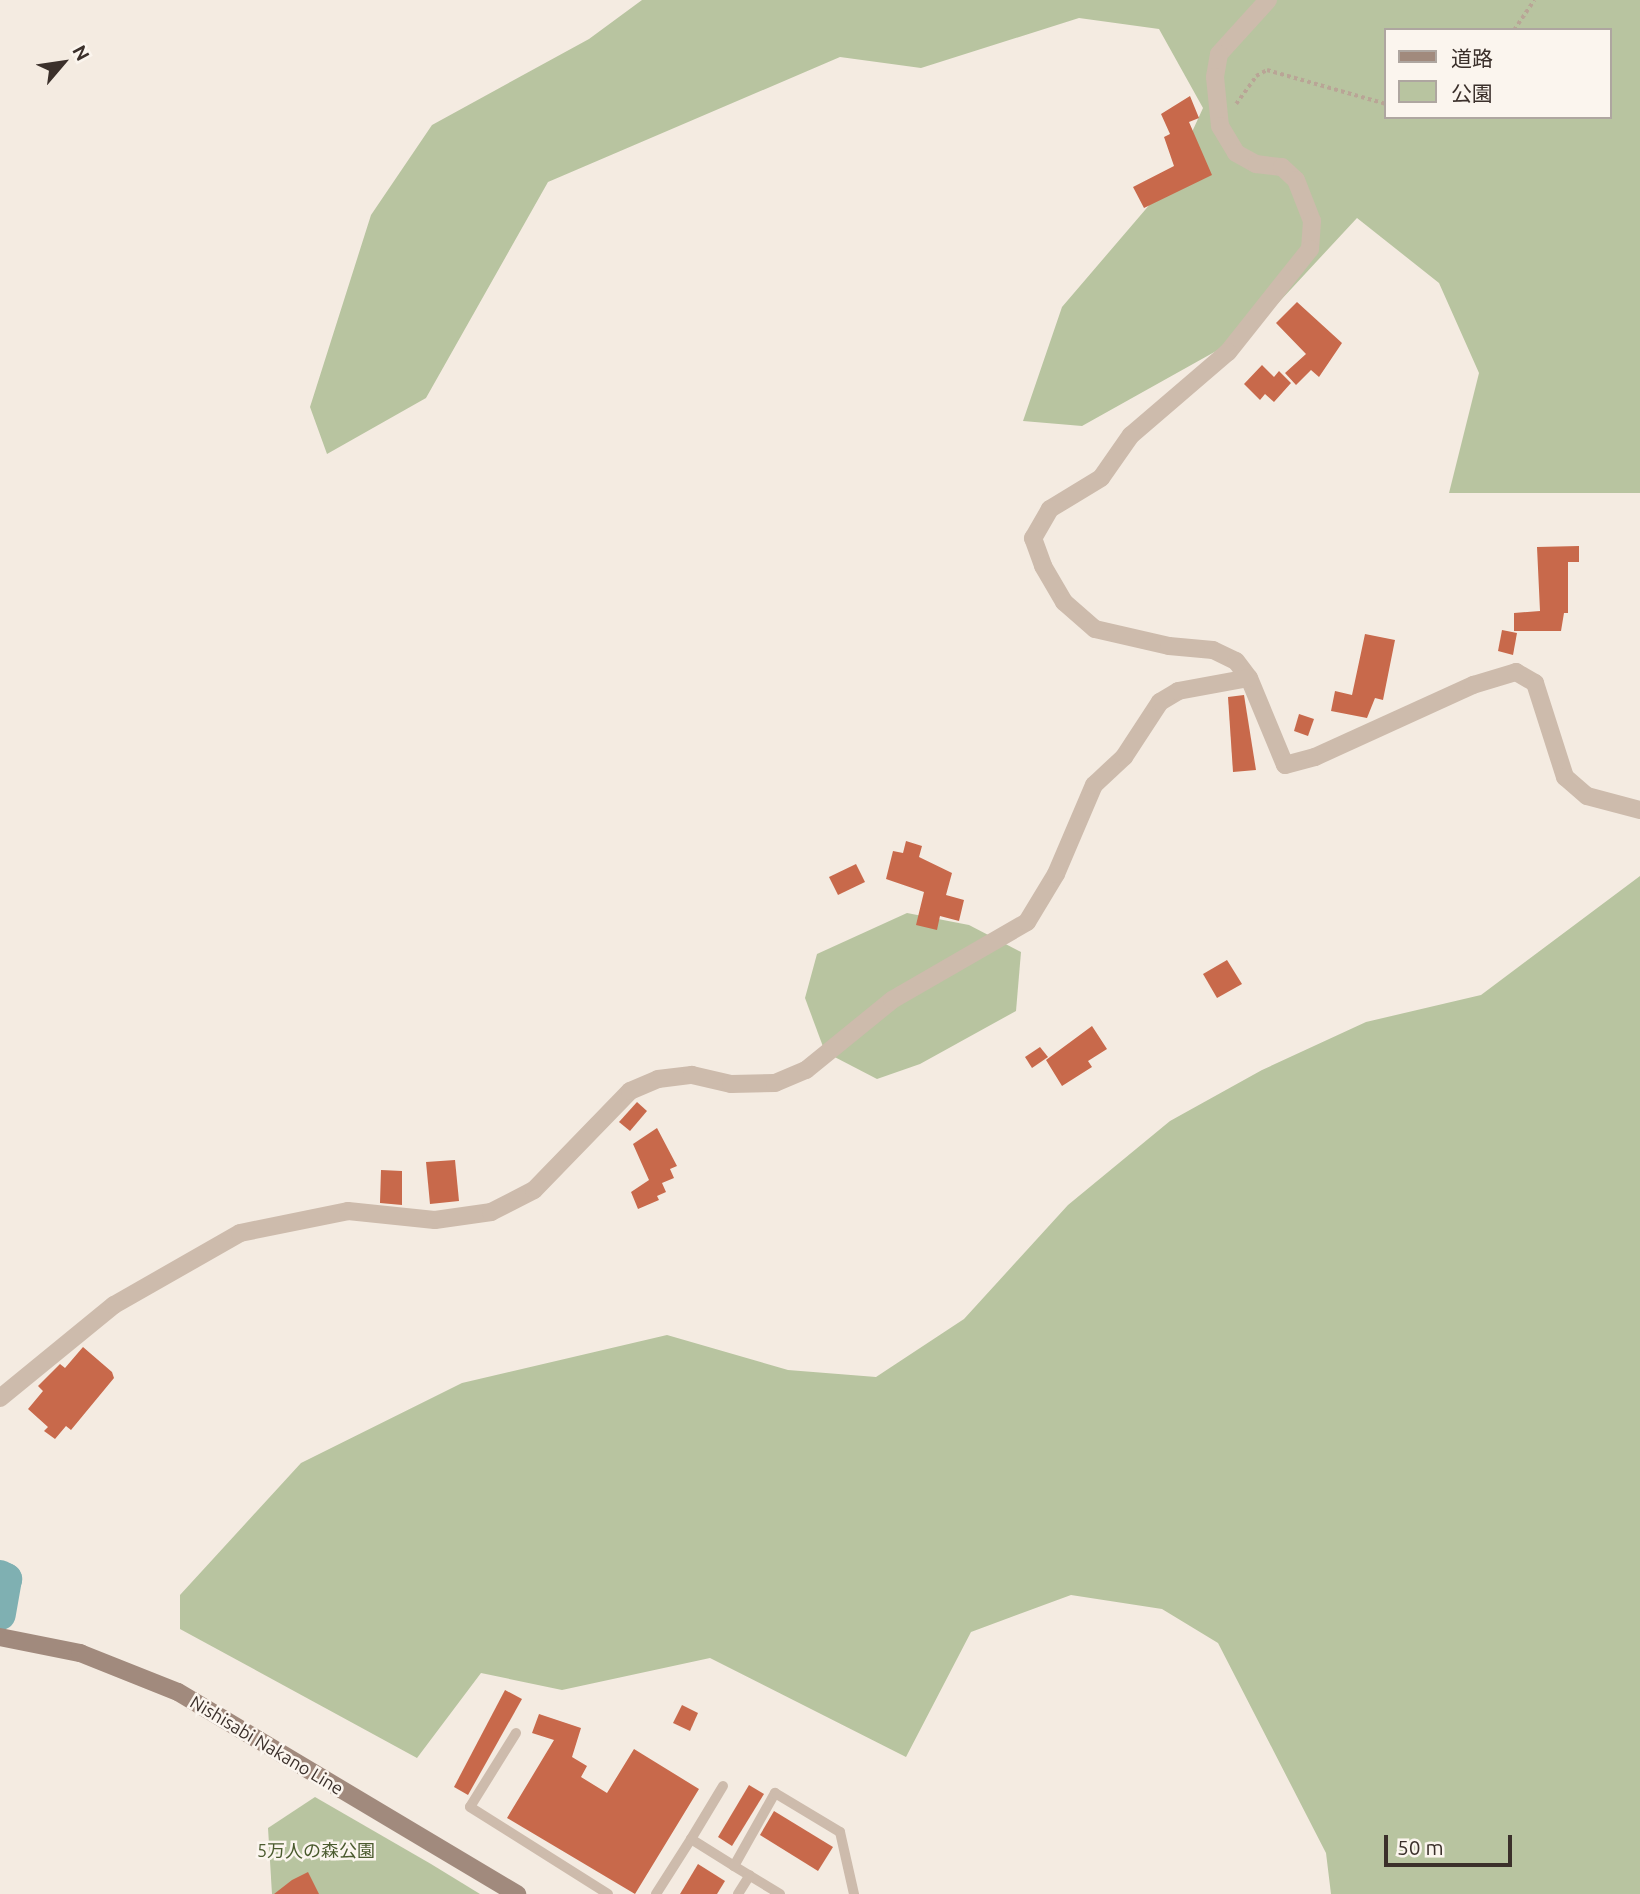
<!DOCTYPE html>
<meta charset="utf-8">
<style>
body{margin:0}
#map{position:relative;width:1640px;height:1894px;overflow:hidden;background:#f4ebe1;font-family:Ubuntu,"Noto Sans JP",sans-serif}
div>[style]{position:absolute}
.green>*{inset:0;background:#b8c4a0}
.river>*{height:32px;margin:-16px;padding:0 16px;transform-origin:16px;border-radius:16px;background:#7fb0b2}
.building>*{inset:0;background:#c8694b}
.path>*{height:3.5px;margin-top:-1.75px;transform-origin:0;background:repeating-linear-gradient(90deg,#b9a596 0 3.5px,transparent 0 7px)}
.service>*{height:10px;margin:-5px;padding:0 5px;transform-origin:5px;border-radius:5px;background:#cdbbac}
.minor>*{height:18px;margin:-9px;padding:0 9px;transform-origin:9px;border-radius:9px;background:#cdbbac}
.secondary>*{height:18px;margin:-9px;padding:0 9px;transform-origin:9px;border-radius:9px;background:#a18a7d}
span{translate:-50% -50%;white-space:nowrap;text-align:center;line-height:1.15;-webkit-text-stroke:5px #fbf5ee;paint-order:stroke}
.street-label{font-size:18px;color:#3b302b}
.park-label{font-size:18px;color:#4a5a2e}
.legend{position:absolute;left:1384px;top:28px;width:228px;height:91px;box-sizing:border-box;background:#fbf5ee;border:2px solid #aea6a0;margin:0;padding:9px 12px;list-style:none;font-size:21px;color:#3b302b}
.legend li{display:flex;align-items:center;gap:14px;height:35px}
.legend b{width:35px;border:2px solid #aea6a0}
.north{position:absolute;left:28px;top:28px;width:70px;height:70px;-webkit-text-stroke:5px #fbf5ee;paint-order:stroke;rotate:61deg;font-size:19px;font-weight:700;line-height:28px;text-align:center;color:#3b302b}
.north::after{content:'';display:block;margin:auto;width:24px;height:32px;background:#3b302b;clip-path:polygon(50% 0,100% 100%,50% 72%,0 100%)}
.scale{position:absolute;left:1384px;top:1835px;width:128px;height:32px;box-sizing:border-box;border:4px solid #3b302b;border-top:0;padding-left:9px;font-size:21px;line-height:24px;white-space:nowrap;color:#3b302b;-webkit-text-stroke:5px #fbf5ee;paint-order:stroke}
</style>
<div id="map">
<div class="green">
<i style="clip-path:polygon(evenodd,642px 0,1640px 0,1640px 493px,1449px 493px,1479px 373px,1439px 283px,1357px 218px,1252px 331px,1082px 426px,1023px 421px,1062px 307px,1169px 182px,1203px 108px,1159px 29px,1079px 18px,921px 68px,840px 57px,548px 182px,426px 398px,327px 454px,310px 407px,371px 215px,432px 125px,589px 39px,642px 0,1386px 30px,1610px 30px,1610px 117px,1386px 117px,1386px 30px)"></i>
<i style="clip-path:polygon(1640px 876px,1640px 1894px,1331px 1894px,1326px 1853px,1218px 1643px,1162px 1609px,1071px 1595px,971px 1632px,906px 1757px,710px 1658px,562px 1690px,481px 1673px,417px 1758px,180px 1629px,180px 1595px,301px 1463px,462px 1383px,667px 1335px,788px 1370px,876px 1377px,964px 1319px,1068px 1205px,1170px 1121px,1262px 1070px,1366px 1022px,1481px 995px)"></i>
<i style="clip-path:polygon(907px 913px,969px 925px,1021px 952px,1016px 1011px,920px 1064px,877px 1079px,825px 1052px,805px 998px,817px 954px)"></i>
<i style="clip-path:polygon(315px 1797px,431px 1864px,480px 1894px,272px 1894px,268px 1828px)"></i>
</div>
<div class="river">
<i style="left:0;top:1576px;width:7px;rotate:27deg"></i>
<i style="left:6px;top:1579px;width:36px;rotate:100deg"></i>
</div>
<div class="building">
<i style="clip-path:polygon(1190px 96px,1199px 118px,1189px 122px,1212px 175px,1144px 208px,1133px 187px,1174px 166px,1164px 137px,1170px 134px,1161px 114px)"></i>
<i style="clip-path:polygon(1297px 302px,1342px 343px,1319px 377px,1311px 370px,1296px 385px,1285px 373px,1306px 354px,1276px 323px)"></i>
<i style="clip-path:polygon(1262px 365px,1274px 377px,1279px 371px,1291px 383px,1274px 402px,1265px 394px,1260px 400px,1244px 384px)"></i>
<i style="clip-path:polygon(1579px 546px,1579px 562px,1568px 562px,1568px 613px,1564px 613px,1561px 631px,1514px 631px,1514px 613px,1540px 611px,1537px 547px)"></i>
<i style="clip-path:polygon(1502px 630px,1517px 633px,1513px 655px,1498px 651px)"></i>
<i style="clip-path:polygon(1365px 634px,1395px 640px,1383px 700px,1375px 698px,1367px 718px,1331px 711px,1335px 691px,1352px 695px)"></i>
<i style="clip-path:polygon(1244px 695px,1256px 770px,1233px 772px,1228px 697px)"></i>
<i style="clip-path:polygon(1299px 714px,1314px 719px,1308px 736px,1294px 731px)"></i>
<i style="clip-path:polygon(906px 841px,922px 846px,919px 857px,952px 873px,946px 895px,964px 900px,959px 921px,940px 916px,937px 930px,916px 925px,924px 892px,886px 879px,893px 851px,903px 853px)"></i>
<i style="clip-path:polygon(856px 864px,865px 882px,838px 895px,829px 877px)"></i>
<i style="clip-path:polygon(1227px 960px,1242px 984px,1217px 998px,1203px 974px)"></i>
<i style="clip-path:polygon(1092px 1026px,1107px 1049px,1088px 1061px,1092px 1067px,1062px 1086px,1046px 1060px)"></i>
<i style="clip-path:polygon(1040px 1047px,1048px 1057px,1032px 1068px,1025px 1057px)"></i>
<i style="clip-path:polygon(637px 1102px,647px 1111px,630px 1131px,619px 1122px)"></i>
<i style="clip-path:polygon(657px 1128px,677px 1166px,670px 1169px,674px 1178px,662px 1183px,666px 1192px,657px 1196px,659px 1200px,638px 1209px,631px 1192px,649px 1180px,633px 1144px)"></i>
<i style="clip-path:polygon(455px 1160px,459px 1201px,430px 1204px,426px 1162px)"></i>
<i style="clip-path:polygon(381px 1170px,402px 1171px,402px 1205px,380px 1203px)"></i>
<i style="clip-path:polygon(83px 1347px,112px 1372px,114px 1378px,71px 1430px,66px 1426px,55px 1439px,44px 1431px,48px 1427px,28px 1409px,43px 1391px,38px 1386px,60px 1364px,65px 1368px)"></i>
<i style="clip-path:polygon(505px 1690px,522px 1699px,468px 1795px,454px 1787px)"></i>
<i style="clip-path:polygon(682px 1705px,698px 1713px,690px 1731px,673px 1723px)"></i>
<i style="clip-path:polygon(539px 1714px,581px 1728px,572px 1757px,587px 1766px,581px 1777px,607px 1793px,634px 1749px,699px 1789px,635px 1894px,507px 1818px,554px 1740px,532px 1733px)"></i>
<i style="clip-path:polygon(749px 1785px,764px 1794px,732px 1846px,718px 1837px)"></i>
<i style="clip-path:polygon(774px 1811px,833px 1847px,818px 1871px,760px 1835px)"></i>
<i style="clip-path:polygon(698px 1864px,725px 1881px,717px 1894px,680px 1894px)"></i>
<i style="clip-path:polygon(308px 1872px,319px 1894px,274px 1894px,292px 1880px)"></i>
</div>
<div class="path">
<i style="left:1514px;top:30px;width:36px;rotate:-56deg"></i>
<i style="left:1236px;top:104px;width:34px;rotate:-54deg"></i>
<i style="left:1256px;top:76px;width:13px;rotate:-29deg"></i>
<i style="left:1267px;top:70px;width:124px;rotate:15.9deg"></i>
</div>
<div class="service">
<i style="left:516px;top:1733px;width:87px;rotate:121.9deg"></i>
<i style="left:470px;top:1807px;width:163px;rotate:32.2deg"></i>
<i style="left:723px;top:1786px;width:62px;rotate:121.1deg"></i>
<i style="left:691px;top:1839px;width:51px;rotate:32.1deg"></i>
<i style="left:656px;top:1894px;width:65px;rotate:-57.5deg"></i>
<i style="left:738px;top:1894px;width:22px;rotate:-58deg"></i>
<i style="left:780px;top:1894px;width:54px;rotate:-148.7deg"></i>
<i style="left:734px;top:1866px;width:84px;rotate:-60.7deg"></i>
<i style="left:775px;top:1793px;width:76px;rotate:31deg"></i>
<i style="left:840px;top:1832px;width:64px;rotate:77.3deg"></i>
</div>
<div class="minor">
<i style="left:1268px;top:0;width:73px;rotate:132.2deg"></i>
<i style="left:1219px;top:54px;width:23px;rotate:100deg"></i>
<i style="left:1215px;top:77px;width:49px;rotate:84.2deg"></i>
<i style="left:1220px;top:126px;width:31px;rotate:59deg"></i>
<i style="left:1236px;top:153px;width:23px;rotate:29deg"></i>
<i style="left:1256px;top:164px;width:26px;rotate:7deg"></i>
<i style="left:1282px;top:167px;width:19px;rotate:43deg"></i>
<i style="left:1296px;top:180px;width:44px;rotate:68.7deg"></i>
<i style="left:1312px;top:221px;width:28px;rotate:94deg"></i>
<i style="left:1310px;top:249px;width:132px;rotate:128.5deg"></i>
<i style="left:1228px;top:352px;width:128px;rotate:139.4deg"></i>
<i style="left:1131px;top:435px;width:52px;rotate:124.9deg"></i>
<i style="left:1101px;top:478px;width:60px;rotate:148.7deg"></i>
<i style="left:1050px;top:509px;width:34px;rotate:120deg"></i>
<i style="left:1033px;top:538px;width:30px;rotate:70deg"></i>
<i style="left:1043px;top:566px;width:42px;rotate:59.7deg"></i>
<i style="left:1064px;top:602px;width:41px;rotate:41.1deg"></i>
<i style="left:1095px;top:629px;width:76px;rotate:12.9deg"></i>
<i style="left:1169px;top:646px;width:44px;rotate:5.2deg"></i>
<i style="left:1213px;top:650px;width:25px;rotate:26deg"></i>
<i style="left:1236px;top:661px;width:21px;rotate:53deg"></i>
<i style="left:1249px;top:678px;width:94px;rotate:67.5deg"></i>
<i style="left:1285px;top:765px;width:31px;rotate:-15deg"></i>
<i style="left:1315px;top:757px;width:174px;rotate:-24.5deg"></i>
<i style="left:1473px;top:685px;width:45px;rotate:-16.8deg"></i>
<i style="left:1516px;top:672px;width:22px;rotate:30deg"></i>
<i style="left:1535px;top:683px;width:99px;rotate:72.3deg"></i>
<i style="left:1565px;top:777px;width:29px;rotate:41deg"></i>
<i style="left:1587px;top:796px;width:55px;rotate:14.8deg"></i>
<i style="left:0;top:1398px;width:147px;rotate:-39.2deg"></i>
<i style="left:114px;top:1305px;width:145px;rotate:-29.7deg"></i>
<i style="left:240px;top:1233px;width:110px;rotate:-11.5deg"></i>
<i style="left:348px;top:1211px;width:87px;rotate:5.9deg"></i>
<i style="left:435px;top:1220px;width:57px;rotate:-8.1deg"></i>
<i style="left:491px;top:1212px;width:48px;rotate:-27.1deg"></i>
<i style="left:534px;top:1190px;width:138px;rotate:-45.9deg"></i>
<i style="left:630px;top:1091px;width:30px;rotate:-23deg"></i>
<i style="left:658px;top:1079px;width:34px;rotate:-7deg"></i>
<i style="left:692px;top:1075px;width:40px;rotate:13deg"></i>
<i style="left:731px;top:1084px;width:44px;rotate:-1.3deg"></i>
<i style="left:775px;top:1083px;width:34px;rotate:-23deg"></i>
<i style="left:806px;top:1070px;width:111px;rotate:-39.1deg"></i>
<i style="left:892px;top:1000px;width:156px;rotate:-30deg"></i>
<i style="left:1027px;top:922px;width:56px;rotate:-58.9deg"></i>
<i style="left:1056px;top:874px;width:97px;rotate:-66.9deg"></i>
<i style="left:1094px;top:785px;width:41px;rotate:-43deg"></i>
<i style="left:1124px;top:757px;width:66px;rotate:-56.8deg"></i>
<i style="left:1160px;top:702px;width:21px;rotate:-31deg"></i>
<i style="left:1178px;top:691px;width:72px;rotate:-10.4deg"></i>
</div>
<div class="secondary">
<i style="left:0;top:1637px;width:82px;rotate:11.3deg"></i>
<i style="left:80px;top:1653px;width:105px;rotate:21.7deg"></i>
<i style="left:178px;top:1692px;width:395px;rotate:30.8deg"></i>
</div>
<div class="street-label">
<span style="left:267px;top:1745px;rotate:31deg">Nishisabi Nakano Line</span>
</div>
<div class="park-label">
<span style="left:316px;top:1850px">5万人の森公園</span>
</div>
<ul class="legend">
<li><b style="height:9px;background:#a18a7d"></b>道路</li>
<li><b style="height:19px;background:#b8c4a0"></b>公園</li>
</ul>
<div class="north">N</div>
<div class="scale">50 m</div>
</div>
